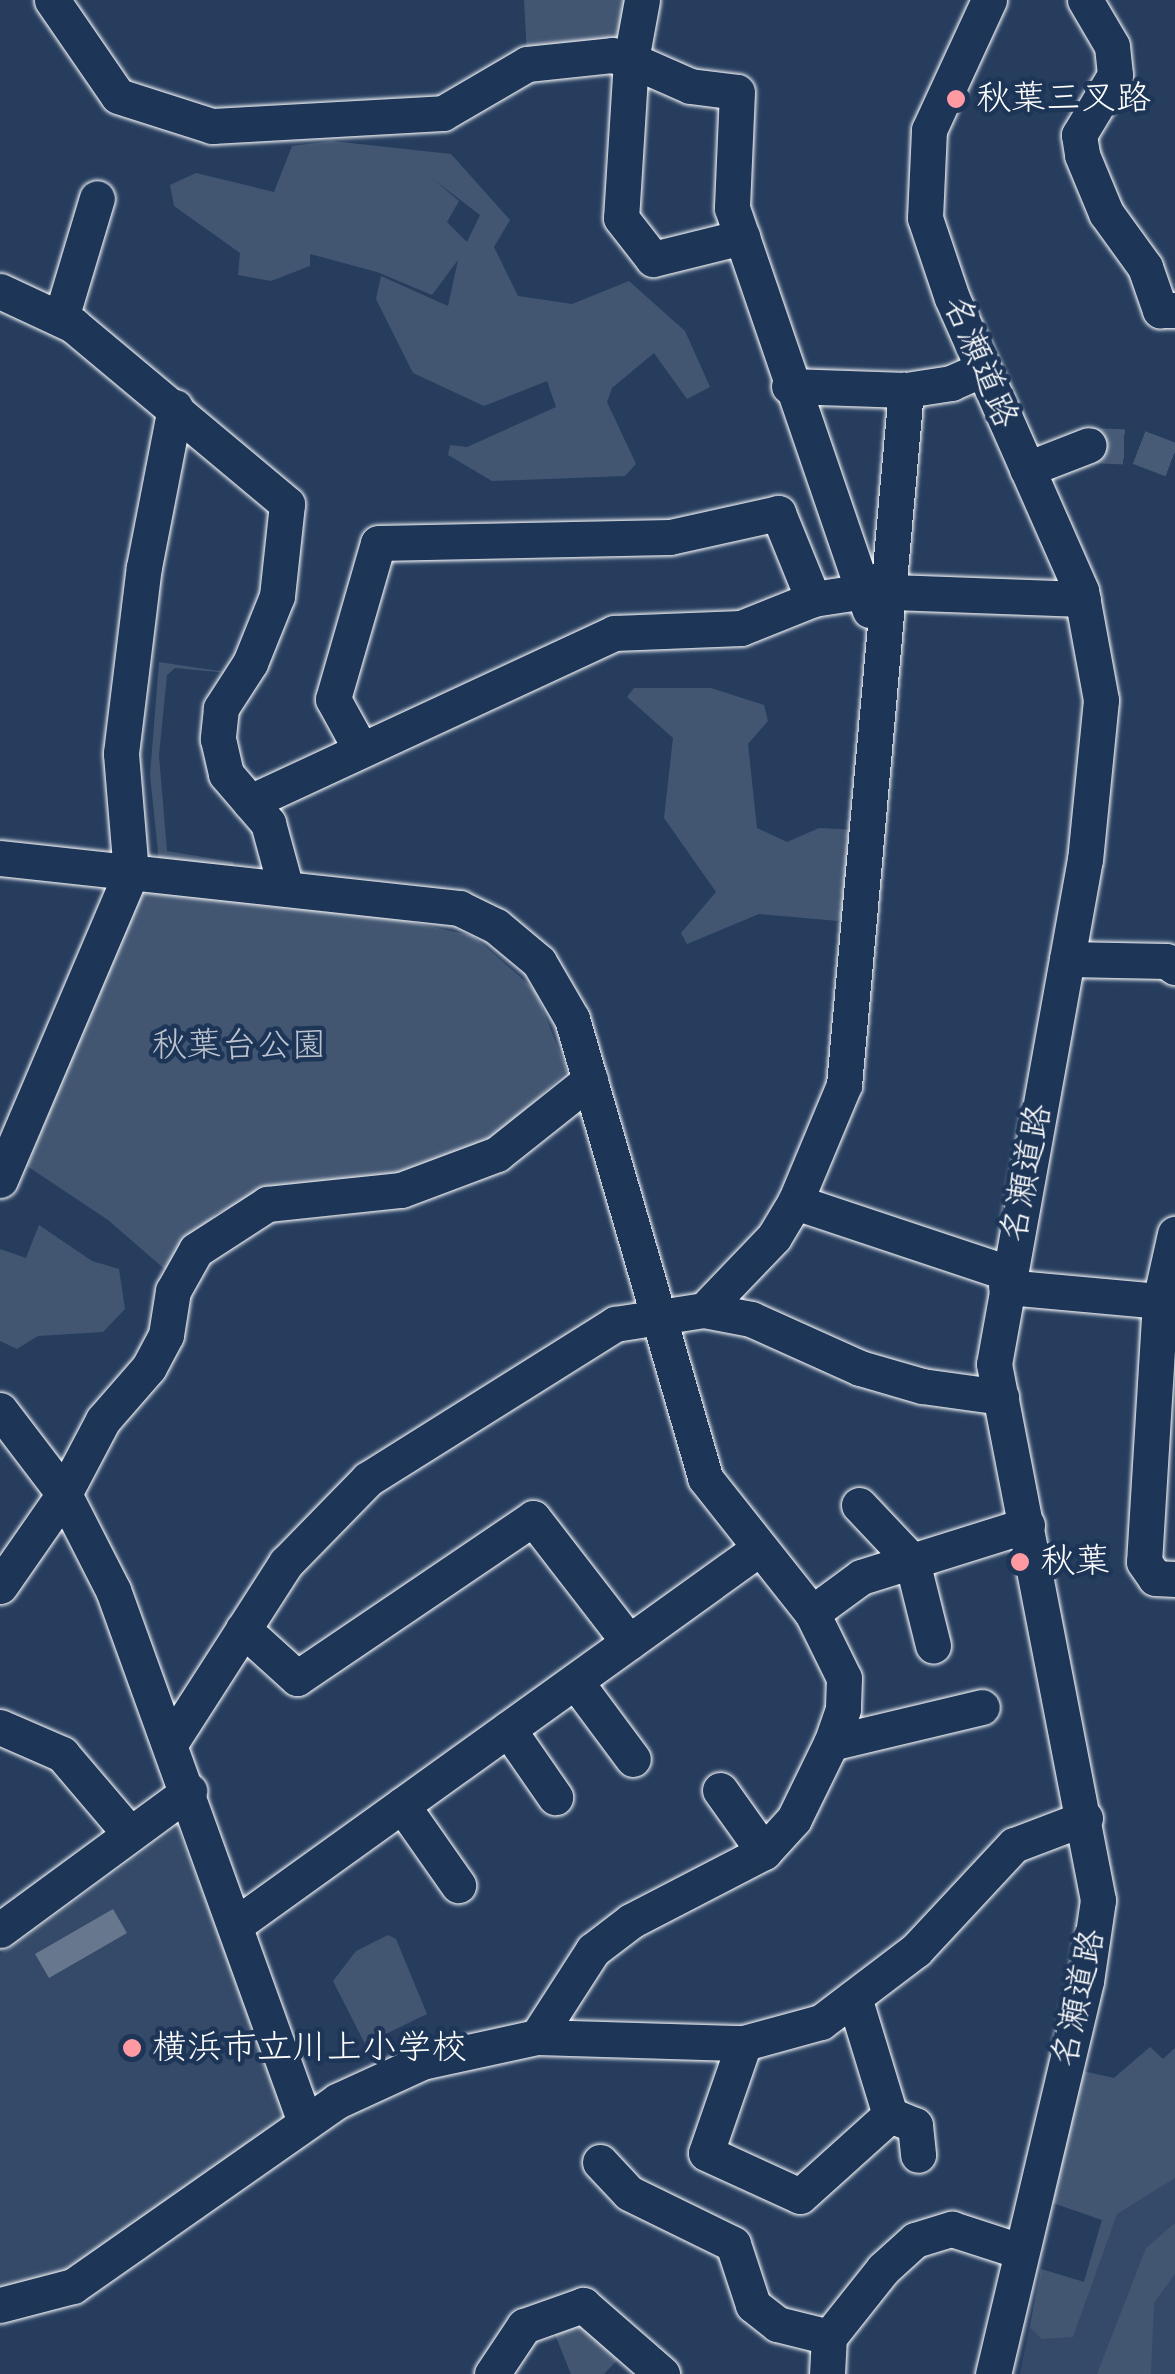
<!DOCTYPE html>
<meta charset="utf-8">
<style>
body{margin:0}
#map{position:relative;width:1175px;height:2374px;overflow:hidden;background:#263d5e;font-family:Mynerve,"Klee One",sans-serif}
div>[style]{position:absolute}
.built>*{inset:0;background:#344a68}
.green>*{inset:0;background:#425672}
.water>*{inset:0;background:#67788e}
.minor-tunnel>*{height:35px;margin-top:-17.5px;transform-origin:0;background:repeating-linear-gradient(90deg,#475a76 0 35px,transparent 0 53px)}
.roads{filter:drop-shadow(0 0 2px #fff) drop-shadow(0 0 2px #fff)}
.minor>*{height:35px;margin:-17.5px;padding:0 17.5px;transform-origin:17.5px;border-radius:17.5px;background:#1d3557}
.dots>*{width:28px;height:28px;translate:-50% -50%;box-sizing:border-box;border:5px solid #1d3557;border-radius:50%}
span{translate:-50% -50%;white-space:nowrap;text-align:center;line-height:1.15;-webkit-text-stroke:9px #1d3557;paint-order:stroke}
.poi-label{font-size:35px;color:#fff}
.left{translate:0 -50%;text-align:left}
.street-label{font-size:35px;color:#fff}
.park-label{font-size:35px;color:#bdc4ce}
</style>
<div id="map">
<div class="built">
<i style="clip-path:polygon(177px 1828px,287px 2106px,285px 2116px,80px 2266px,0 2288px,0 1955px)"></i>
<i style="clip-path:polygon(1150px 2047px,1163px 2059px,1175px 2048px,1175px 2374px,1020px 2374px,1041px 2269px,1084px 2282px,1102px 2220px,1053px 2203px,1082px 2071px,1114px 2078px)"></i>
</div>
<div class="green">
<i style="clip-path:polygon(524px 0,629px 0,615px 40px,527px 55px)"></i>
<i style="clip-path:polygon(evenodd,332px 141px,451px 154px,510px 220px,494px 247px,518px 296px,572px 304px,629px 281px,685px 331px,710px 387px,687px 399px,654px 353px,612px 388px,607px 402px,636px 464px,625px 476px,492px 481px,448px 455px,450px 445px,467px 447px,556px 407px,547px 381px,484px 406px,413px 373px,376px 299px,381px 276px,448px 306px,458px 260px,432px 295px,377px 272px,310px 254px,310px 266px,271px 281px,238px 275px,240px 253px,174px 206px,170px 185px,196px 173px,274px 192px,292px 146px,332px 141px,433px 179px,480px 215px,467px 242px,447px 222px,459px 201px,433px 179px)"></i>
<i style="clip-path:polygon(159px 662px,239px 674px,175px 668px,167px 675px,159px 755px,167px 851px,233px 862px,236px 873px,159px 862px,150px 775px)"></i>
<i style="clip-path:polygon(634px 688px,711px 688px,764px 705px,768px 721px,748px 744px,757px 828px,787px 842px,819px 828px,857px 830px,851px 907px,838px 921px,759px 914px,687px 944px,681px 933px,716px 892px,664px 818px,673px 738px,627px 697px)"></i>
<i style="clip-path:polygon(153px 890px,333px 905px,473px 936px,535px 990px,567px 1071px,494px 1138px,411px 1178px,263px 1194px,216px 1213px,168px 1272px,108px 1220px,27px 1166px,138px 898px)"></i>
<i style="clip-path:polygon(39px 1225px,92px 1261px,119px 1269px,125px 1309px,103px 1332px,38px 1336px,17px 1349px,0 1341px,0 1249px,26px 1258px)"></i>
<i style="clip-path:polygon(388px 1935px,396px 1939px,427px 2014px,365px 2044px,333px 1981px,356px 1951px)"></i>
<i style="clip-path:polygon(1150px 2047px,1163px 2059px,1175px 2048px,1175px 2178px,1117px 2214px,1073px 2337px,1042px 2339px,1030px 2327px,1041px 2269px,1084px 2282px,1102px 2220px,1053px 2203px,1082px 2071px,1114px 2078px)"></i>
<i style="clip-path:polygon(1175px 2223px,1175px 2274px,1154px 2303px,1151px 2374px,1097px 2374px,1146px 2248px)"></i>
<i style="clip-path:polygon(581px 2315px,623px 2354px,604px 2374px,571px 2374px,551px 2325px)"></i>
</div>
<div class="water">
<i style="clip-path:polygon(113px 1909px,127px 1933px,49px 1978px,35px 1954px)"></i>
</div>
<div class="minor-tunnel">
<i style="left:1089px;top:445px;width:50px;rotate:2.3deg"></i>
<i style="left:1139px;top:447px;width:39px;rotate:21deg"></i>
</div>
<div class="roads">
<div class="minor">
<i style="left:52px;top:0;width:116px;rotate:55.5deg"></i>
<i style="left:118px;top:96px;width:99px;rotate:17.7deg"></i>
<i style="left:212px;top:126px;width:231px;rotate:-3.2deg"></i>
<i style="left:443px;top:113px;width:97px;rotate:-30.3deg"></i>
<i style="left:527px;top:64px;width:85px;rotate:-6deg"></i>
<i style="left:612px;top:55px;width:20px;rotate:15deg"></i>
<i style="left:631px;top:60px;width:158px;rotate:93.6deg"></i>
<i style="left:621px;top:218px;width:52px;rotate:52deg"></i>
<i style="left:653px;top:259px;width:92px;rotate:-13.9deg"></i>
<i style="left:642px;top:0;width:61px;rotate:100.4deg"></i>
<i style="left:631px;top:60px;width:64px;rotate:23.8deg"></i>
<i style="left:690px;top:86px;width:47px;rotate:7.3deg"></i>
<i style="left:737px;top:92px;width:116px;rotate:92.5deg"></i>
<i style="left:732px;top:208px;width:425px;rotate:71.1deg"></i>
<i style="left:989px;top:0;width:143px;rotate:114.8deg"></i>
<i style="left:929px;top:130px;width:88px;rotate:92.6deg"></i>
<i style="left:925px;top:218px;width:84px;rotate:71.4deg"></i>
<i style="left:952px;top:298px;width:320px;rotate:66.2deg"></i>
<i style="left:1081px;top:591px;width:111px;rotate:79.6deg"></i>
<i style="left:1101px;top:700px;width:160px;rotate:95.7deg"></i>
<i style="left:1085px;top:859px;width:513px;rotate:100.21deg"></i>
<i style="left:994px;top:1364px;width:546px;rotate:79.02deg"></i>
<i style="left:1098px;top:1900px;width:82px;rotate:98.4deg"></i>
<i style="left:1086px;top:1981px;width:404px;rotate:103.3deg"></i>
<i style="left:1085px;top:0;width:53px;rotate:59.6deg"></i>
<i style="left:1112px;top:46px;width:29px;rotate:84deg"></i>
<i style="left:1115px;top:75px;width:70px;rotate:121deg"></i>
<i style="left:1079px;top:135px;width:20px;rotate:81deg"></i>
<i style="left:1082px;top:155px;width:63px;rotate:67.5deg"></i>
<i style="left:1106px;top:213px;width:67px;rotate:54.2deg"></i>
<i style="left:1145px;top:267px;width:46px;rotate:70.8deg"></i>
<i style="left:1160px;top:310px;width:15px"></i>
<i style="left:0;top:291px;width:81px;rotate:25deg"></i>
<i style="left:73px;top:325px;width:279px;rotate:39.9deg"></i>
<i style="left:287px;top:504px;width:93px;rotate:96.2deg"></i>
<i style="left:277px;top:596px;width:72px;rotate:111.9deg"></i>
<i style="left:250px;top:663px;width:54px;rotate:122.8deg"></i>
<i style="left:221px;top:708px;width:31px;rotate:96deg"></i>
<i style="left:218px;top:739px;width:36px;rotate:77deg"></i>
<i style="left:226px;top:774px;width:65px;rotate:49.4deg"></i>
<i style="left:268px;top:823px;width:68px;rotate:74.7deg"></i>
<i style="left:61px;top:318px;width:125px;rotate:-73.3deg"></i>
<i style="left:789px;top:386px;width:117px;rotate:2deg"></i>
<i style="left:1027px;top:469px;width:66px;rotate:-21.2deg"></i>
<i style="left:361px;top:750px;width:58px;rotate:-118.8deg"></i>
<i style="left:333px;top:699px;width:162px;rotate:-73.9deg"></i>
<i style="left:378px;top:543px;width:292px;rotate:-1.2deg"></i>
<i style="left:670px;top:537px;width:111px;rotate:-12.5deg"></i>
<i style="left:778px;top:513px;width:93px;rotate:67.9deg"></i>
<i style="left:250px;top:802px;width:401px;rotate:-24.9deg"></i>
<i style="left:614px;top:633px;width:127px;rotate:-2.3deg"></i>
<i style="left:741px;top:628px;width:78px;rotate:-21.9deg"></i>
<i style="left:813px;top:599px;width:53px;rotate:-8.7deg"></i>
<i style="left:865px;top:591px;width:218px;rotate:2.1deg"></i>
<i style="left:0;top:858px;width:462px;rotate:6.2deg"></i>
<i style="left:459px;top:908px;width:41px;rotate:25.9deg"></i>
<i style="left:496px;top:926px;width:56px;rotate:39.9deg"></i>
<i style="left:539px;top:962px;width:66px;rotate:59.9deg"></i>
<i style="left:572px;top:1019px;width:478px;rotate:73.8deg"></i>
<i style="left:705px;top:1478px;width:172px;rotate:51.6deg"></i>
<i style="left:812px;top:1613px;width:72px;rotate:63.8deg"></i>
<i style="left:844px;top:1678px;width:31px;rotate:92deg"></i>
<i style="left:843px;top:1709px;width:36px;rotate:109deg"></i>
<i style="left:831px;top:1743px;width:85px;rotate:116deg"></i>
<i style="left:794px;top:1819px;width:45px;rotate:132.3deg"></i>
<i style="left:764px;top:1852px;width:150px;rotate:152.6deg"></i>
<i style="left:631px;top:1921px;width:48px;rotate:142.7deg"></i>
<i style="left:593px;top:1950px;width:103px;rotate:122.8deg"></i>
<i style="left:1067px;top:959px;width:99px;rotate:1.2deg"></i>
<i style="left:1166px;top:961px;width:11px;rotate:34deg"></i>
<i style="left:0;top:1180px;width:334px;rotate:-66.9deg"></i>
<i style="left:131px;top:873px;width:120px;rotate:-94.8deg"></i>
<i style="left:121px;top:753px;width:187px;rotate:-83deg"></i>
<i style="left:144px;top:567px;width:163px;rotate:-79deg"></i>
<i style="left:795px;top:1202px;width:225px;rotate:18.4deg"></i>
<i style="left:1006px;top:1287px;width:155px;rotate:5.2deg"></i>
<i style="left:1160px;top:1301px;width:261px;rotate:93.5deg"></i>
<i style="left:1144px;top:1562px;width:19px;rotate:55deg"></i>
<i style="left:1155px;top:1578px;width:20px;rotate:3deg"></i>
<i style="left:1160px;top:1301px;width:69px;rotate:-77.4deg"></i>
<i style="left:704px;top:1310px;width:48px;rotate:10.8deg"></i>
<i style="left:751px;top:1319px;width:120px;rotate:24.2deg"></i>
<i style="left:860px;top:1368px;width:65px;rotate:16.2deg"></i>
<i style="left:922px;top:1386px;width:80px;rotate:7.9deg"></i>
<i style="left:0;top:1410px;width:106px;rotate:52.7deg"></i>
<i style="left:64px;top:1494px;width:108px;rotate:63deg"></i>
<i style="left:113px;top:1590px;width:566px;rotate:70.16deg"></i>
<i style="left:859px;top:1505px;width:77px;rotate:46.6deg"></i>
<i style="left:912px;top:1561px;width:87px;rotate:76deg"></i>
<i style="left:0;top:1586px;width:112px;rotate:-55.2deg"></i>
<i style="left:64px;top:1494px;width:84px;rotate:-62.2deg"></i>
<i style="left:103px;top:1420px;width:70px;rotate:-49deg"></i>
<i style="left:149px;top:1367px;width:36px;rotate:-62deg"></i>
<i style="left:166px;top:1335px;width:45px;rotate:-81deg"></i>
<i style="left:173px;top:1291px;width:47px;rotate:-60.7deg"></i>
<i style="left:196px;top:1250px;width:85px;rotate:-32.9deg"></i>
<i style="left:267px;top:1204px;width:135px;rotate:-6deg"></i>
<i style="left:401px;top:1190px;width:103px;rotate:-20.6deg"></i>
<i style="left:497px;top:1154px;width:119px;rotate:-38.5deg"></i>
<i style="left:812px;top:1613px;width:61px;rotate:-36.3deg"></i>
<i style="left:861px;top:1577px;width:174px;rotate:-17.4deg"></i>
<i style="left:243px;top:1629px;width:73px;rotate:42.2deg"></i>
<i style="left:297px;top:1678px;width:285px;rotate:-34.1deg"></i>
<i style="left:533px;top:1518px;width:157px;rotate:52.3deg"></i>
<i style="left:575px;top:1681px;width:97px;rotate:53.4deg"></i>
<i style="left:0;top:1727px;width:68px;rotate:23.5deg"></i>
<i style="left:62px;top:1754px;width:105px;rotate:49.6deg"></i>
<i style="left:508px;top:1729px;width:83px;rotate:55.3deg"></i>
<i style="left:171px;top:1742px;width:213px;rotate:-57.3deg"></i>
<i style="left:286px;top:1563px;width:117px;rotate:-45.7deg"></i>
<i style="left:368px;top:1479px;width:292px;rotate:-32.1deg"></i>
<i style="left:615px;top:1324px;width:90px;rotate:-8.9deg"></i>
<i style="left:704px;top:1310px;width:101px;rotate:-46.2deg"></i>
<i style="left:774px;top:1237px;width:41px;rotate:-59deg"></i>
<i style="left:795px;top:1202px;width:127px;rotate:-67.3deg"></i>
<i style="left:844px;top:1085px;width:698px;rotate:-84.9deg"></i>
<i style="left:906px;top:390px;width:46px;rotate:-8.8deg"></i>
<i style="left:951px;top:383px;width:34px;rotate:-24deg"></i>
<i style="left:831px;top:1743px;width:155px;rotate:-13.4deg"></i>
<i style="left:720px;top:1790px;width:76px;rotate:54.6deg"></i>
<i style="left:402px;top:1805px;width:98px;rotate:55deg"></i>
<i style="left:238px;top:1923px;width:639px;rotate:-35.7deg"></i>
<i style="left:0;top:1930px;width:235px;rotate:-36.3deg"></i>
<i style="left:744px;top:2043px;width:116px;rotate:109.1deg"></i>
<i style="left:706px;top:2153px;width:103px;rotate:24.6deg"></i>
<i style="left:800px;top:2196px;width:121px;rotate:-42deg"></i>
<i style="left:890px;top:2115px;width:123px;rotate:-107deg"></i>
<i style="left:890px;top:2115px;width:27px;rotate:22deg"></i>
<i style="left:915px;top:2125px;width:30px;rotate:84deg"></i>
<i style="left:600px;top:2162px;width:42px;rotate:46.9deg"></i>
<i style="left:629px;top:2193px;width:116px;rotate:26.1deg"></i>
<i style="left:733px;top:2244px;width:64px;rotate:71.8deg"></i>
<i style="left:753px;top:2305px;width:31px;rotate:38deg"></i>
<i style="left:777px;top:2324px;width:54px;rotate:14deg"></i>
<i style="left:829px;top:2337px;width:87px;rotate:-51.5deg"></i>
<i style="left:883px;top:2269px;width:43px;rotate:-42.2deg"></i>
<i style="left:915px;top:2240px;width:39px;rotate:-17deg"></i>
<i style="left:952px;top:2229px;width:71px;rotate:17.9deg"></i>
<i style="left:0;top:2305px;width:75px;rotate:-14.6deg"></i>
<i style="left:73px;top:2286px;width:322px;rotate:-35deg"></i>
<i style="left:337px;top:2101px;width:94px;rotate:-24.6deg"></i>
<i style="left:422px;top:2062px;width:118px;rotate:-12.3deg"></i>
<i style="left:537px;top:2037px;width:207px;rotate:1.7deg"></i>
<i style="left:744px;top:2043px;width:80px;rotate:-15.3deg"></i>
<i style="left:821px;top:2022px;width:119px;rotate:-37.2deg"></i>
<i style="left:916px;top:1950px;width:144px;rotate:-47deg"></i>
<i style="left:1014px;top:1845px;width:76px;rotate:-20.8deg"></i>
<i style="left:492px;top:2374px;width:58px;rotate:-56.3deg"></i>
<i style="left:524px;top:2326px;width:63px;rotate:-19.6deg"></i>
<i style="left:583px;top:2305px;width:105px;rotate:41.1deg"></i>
<i style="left:827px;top:2374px;width:37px;rotate:-87deg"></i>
</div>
</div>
<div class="dots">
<i style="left:956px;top:99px;background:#ff9aa2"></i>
<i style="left:1020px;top:1562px;background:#ff9aa2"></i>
<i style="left:132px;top:2048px;background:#ff9aa2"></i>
</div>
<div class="poi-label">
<span class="left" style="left:976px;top:99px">秋葉三叉路</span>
<span class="left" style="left:1040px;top:1562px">秋葉</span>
<span class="left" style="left:152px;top:2048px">横浜市立川上小学校</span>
</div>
<div class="street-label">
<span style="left:980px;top:362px;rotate:67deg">名瀬道路</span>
<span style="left:1027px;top:1173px;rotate:-79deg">名瀬道路</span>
<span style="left:1079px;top:1998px;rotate:-78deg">名瀬道路</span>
</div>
<div class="park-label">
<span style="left:239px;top:1046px">秋葉台公園</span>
</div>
</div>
